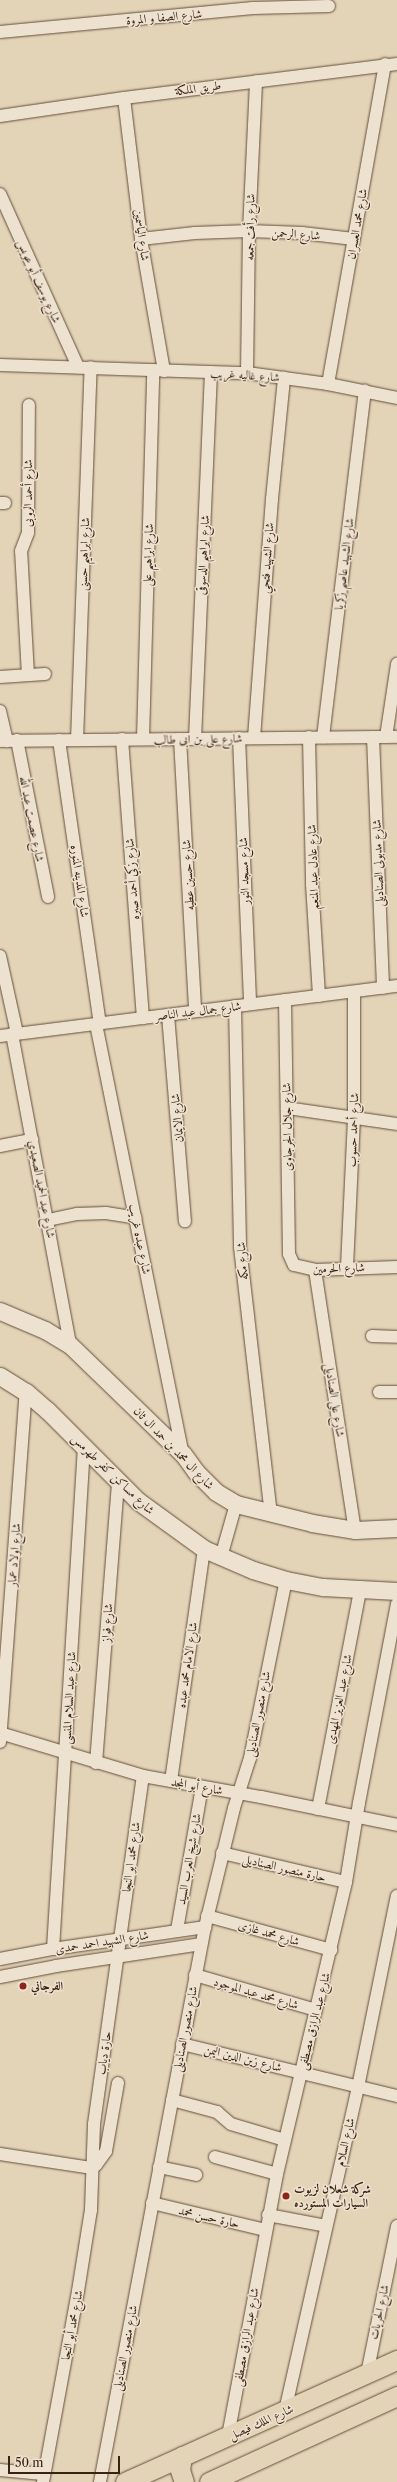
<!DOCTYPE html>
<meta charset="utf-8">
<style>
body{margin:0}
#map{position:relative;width:397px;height:2482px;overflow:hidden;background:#e3d3b7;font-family:"Libre Caslon Text",Amiri,serif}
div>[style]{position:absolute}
.roads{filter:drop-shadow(0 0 1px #644e3a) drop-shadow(0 0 1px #644e3a)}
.street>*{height:12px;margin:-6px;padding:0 6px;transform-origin:6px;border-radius:6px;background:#ede2d0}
.secondary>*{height:17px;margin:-8.5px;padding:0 8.5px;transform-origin:8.5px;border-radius:8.5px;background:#ede2d0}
.primary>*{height:19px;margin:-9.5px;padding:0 9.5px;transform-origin:9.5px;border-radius:9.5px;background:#e3d3b7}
.dots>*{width:11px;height:11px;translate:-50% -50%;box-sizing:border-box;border:2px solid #ede2d0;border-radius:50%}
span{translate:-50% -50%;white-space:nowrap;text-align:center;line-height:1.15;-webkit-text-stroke:3px #ede2d0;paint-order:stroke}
.street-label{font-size:12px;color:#3a2211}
.poi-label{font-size:12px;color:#3a2211;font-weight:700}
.left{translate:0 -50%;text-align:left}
.scale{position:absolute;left:8px;top:2456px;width:112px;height:18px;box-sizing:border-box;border:2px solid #3a2211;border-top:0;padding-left:5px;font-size:12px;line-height:14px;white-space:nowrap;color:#3a2211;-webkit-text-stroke:3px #ede2d0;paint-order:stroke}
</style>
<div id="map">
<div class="roads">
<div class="street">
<i style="left:0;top:32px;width:254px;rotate:-5.4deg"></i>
<i style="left:253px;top:8px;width:76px;rotate:-1.5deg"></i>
<i style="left:124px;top:98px;width:142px;rotate:83.1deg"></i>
<i style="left:141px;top:239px;width:134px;rotate:80.1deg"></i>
<i style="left:0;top:116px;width:125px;rotate:-8.3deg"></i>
<i style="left:124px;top:98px;width:275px;rotate:-7.1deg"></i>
<i style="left:0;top:194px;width:190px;rotate:65.7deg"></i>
<i style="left:141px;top:239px;width:54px;rotate:-6.3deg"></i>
<i style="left:195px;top:233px;width:54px;rotate:-2.1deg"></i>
<i style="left:249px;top:231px;width:53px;rotate:2.2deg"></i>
<i style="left:302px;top:233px;width:52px;rotate:6.6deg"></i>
<i style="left:0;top:365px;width:247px;rotate:1.9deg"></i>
<i style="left:247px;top:373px;width:82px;rotate:7.7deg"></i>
<i style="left:328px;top:384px;width:70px;rotate:11.5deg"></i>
<i style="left:247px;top:373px;width:142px;rotate:-89.2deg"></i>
<i style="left:249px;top:231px;width:150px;rotate:-87.3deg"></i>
<i style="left:328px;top:384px;width:325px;rotate:-79.9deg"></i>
<i style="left:0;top:503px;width:5px"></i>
<i style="left:28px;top:675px;width:124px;rotate:-93.2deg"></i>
<i style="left:21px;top:551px;width:19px;rotate:-69deg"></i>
<i style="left:28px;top:533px;width:128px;rotate:-89.6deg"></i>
<i style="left:0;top:677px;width:45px;rotate:-3.8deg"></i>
<i style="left:0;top:711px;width:31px;rotate:77deg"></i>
<i style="left:309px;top:737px;width:147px;rotate:88.8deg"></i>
<i style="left:312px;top:884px;width:112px;rotate:86.4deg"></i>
<i style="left:323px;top:737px;width:349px;rotate:-83.1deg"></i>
<i style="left:373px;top:737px;width:251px;rotate:87.7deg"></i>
<i style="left:386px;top:737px;width:74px;rotate:-81.4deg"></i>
<i style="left:239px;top:738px;width:266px;rotate:87.6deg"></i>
<i style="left:254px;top:738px;width:240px;rotate:-85.7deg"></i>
<i style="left:272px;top:499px;width:122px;rotate:-84.3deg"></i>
<i style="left:122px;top:739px;width:280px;rotate:85.7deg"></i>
<i style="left:143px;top:739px;width:369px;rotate:-88.4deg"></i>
<i style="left:180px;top:739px;width:272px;rotate:86.8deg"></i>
<i style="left:195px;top:739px;width:367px;rotate:-87.5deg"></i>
<i style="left:17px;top:740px;width:160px;rotate:78.8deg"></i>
<i style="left:59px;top:740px;width:286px;rotate:81.8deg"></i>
<i style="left:77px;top:740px;width:373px;rotate:-87.9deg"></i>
<i style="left:0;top:741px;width:397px;rotate:-0.6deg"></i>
<i style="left:0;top:956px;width:79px;rotate:77.6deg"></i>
<i style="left:285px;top:1000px;width:254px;rotate:89.1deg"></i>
<i style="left:289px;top:1254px;width:12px;rotate:66deg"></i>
<i style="left:294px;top:1265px;width:22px;rotate:13deg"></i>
<i style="left:315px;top:1270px;width:82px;rotate:-2.1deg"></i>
<i style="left:235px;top:1006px;width:241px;rotate:88.8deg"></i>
<i style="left:240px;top:1247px;width:270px;rotate:83.4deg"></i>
<i style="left:168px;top:1015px;width:207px;rotate:85.3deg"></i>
<i style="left:96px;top:1024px;width:439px;rotate:78.6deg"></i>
<i style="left:12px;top:1034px;width:316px;rotate:79.4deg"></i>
<i style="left:0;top:1036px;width:400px;rotate:-7.2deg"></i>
<i style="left:287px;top:1108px;width:111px;rotate:8.3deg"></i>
<i style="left:0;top:1146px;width:33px;rotate:-11deg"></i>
<i style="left:48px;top:1220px;width:30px;rotate:-12deg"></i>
<i style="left:77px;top:1214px;width:29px;rotate:-2deg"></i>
<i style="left:106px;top:1213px;width:30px;rotate:9deg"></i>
<i style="left:347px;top:1267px;width:149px;rotate:-87.3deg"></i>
<i style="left:354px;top:1118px;width:125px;rotate:-90deg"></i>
<i style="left:315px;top:1270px;width:263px;rotate:81.3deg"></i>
<i style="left:372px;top:1336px;width:25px;rotate:2deg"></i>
<i style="left:379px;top:1392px;width:18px"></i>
<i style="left:221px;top:1557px;width:55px;rotate:-74.2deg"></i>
<i style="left:0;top:1733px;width:149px;rotate:16.7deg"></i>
<i style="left:143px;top:1776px;width:120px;rotate:10.1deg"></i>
<i style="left:261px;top:1797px;width:139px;rotate:11.6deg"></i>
<i style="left:0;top:1742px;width:351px;rotate:-85.8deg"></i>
<i style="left:96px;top:1763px;width:282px;rotate:-85.5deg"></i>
<i style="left:171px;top:1781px;width:234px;rotate:-81.9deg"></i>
<i style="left:318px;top:1809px;width:223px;rotate:-79.1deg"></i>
<i style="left:222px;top:1853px;width:127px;rotate:13.2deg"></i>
<i style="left:207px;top:1916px;width:129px;rotate:15.3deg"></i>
<i style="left:177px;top:1930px;width:145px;rotate:-80.1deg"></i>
<i style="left:53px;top:1949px;width:504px;rotate:-86.47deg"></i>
<i style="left:0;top:1959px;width:54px;rotate:-10.7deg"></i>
<i style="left:53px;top:1949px;width:154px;rotate:-8.2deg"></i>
<i style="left:195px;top:1975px;width:126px;rotate:16.1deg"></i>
<i style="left:0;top:1977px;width:57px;rotate:-11.1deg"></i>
<i style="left:56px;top:1966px;width:147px;rotate:-8.6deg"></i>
<i style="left:182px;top:2044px;width:221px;rotate:13.6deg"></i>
<i style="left:172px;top:2100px;width:47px;rotate:14.9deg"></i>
<i style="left:217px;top:2112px;width:18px;rotate:41deg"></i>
<i style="left:231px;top:2124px;width:56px;rotate:16.5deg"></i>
<i style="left:0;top:2154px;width:92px;rotate:8.7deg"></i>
<i style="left:91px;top:2168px;width:6px;rotate:-31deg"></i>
<i style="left:96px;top:2165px;width:17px;rotate:-54deg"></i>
<i style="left:106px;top:2151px;width:69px;rotate:-80deg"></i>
<i style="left:215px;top:2157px;width:64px;rotate:15.3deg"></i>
<i style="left:159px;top:2167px;width:38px;rotate:12deg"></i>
<i style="left:152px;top:2203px;width:116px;rotate:13.4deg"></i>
<i style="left:268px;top:2215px;width:59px;rotate:10.7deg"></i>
<i style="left:367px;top:2374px;width:151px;rotate:-78.5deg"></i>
<i style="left:285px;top:2411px;width:332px;rotate:-77.3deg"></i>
<i style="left:358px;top:2087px;width:195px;rotate:-78.5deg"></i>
<i style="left:228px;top:2436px;width:267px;rotate:-79.4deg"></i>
<i style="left:277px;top:2174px;width:300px;rotate:-76.7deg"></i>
<i style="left:346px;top:1882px;width:80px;rotate:-80.7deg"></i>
<i style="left:359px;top:1803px;width:203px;rotate:-79.2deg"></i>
<i style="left:0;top:2470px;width:43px;rotate:5.3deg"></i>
<i style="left:43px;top:2482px;width:194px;rotate:-79.6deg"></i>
<i style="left:78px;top:2291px;width:82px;rotate:-80.9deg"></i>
<i style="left:91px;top:2210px;width:86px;rotate:-88deg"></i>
<i style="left:94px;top:2124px;width:351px;rotate:-82deg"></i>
<i style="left:100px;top:2482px;width:565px;rotate:-79.29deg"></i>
<i style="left:205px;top:1927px;width:122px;rotate:-76.3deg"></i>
<i style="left:234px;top:1808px;width:52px;rotate:-72.3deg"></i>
<i style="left:250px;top:1758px;width:182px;rotate:-78.6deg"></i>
</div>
<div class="secondary">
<i style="left:0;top:1311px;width:49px;rotate:22.9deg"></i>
<i style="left:45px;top:1330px;width:29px;rotate:31deg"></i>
<i style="left:70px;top:1345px;width:157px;rotate:44deg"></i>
<i style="left:183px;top:1454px;width:22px;rotate:54deg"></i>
<i style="left:196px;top:1472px;width:28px;rotate:45deg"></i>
<i style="left:216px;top:1492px;width:23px;rotate:31deg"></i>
<i style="left:236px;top:1504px;width:78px;rotate:14deg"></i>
<i style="left:312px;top:1523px;width:44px;rotate:9.2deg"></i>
<i style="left:355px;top:1530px;width:42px;rotate:-2.7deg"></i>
<i style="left:0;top:1376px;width:31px;rotate:32deg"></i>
<i style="left:26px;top:1392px;width:28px;rotate:41deg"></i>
<i style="left:47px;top:1410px;width:129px;rotate:45deg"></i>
<i style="left:138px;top:1501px;width:82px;rotate:36deg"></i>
<i style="left:204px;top:1549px;width:53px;rotate:23.2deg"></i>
<i style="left:253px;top:1570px;width:34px;rotate:17deg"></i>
<i style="left:286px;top:1580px;width:38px;rotate:11deg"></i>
<i style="left:323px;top:1587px;width:74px;rotate:3.1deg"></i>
</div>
<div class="primary">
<i style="left:182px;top:2456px;width:14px;rotate:98deg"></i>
<i style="left:180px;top:2470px;width:13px;rotate:72deg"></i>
<i style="left:125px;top:2482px;width:298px;rotate:-24.2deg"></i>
<i style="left:209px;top:2482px;width:207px;rotate:-24.6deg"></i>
</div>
</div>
<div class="dots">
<i style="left:23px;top:1986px;background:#8f2418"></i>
<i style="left:286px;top:2196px;background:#8f2418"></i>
</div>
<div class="street-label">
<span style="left:164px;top:17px;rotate:-5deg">شارع الصفا و المروة</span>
<span style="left:198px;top:88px;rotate:-7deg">طريق الملكة</span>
<span style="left:357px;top:224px;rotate:-80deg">شارع محمد العسران</span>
<span style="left:250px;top:227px;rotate:-89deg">شارع رأفت جمعه</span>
<span style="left:296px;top:234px;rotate:4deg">شارع الرحمن</span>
<span style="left:142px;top:235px;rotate:82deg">شارع الياسمين</span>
<span style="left:39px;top:281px;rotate:66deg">شارع يوسف أبو عويس</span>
<span style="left:245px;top:375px;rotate:4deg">شارع غاليه غريب</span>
<span style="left:28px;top:493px;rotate:-90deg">شارع أحمد الروبى</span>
<span style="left:84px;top:554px;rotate:-88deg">شارع ابراهيم حسنى</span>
<span style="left:148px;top:555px;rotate:-88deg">شارع ابراهيم على</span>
<span style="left:203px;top:555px;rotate:-87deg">شارع ابراهيم الدسوقى</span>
<span style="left:267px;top:558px;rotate:-86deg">شارع الشهيد فتحي</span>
<span style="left:344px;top:564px;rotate:-83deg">شارع الشهيد عاصم زكريا</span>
<span style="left:198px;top:739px;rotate:-1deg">شارع على بن ابى طالب</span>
<span style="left:32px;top:819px;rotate:79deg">شارع عصمت عبد الله</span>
<span style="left:378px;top:863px;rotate:-92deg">شارع مدبولى الصناديلى</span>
<span style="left:313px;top:867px;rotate:-92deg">شارع عادل عبد المنعم</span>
<span style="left:244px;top:871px;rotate:-92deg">شارع مسجد النور</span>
<span style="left:188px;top:875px;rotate:-93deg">شارع حسين عطيه</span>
<span style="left:132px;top:879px;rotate:-94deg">شارع زكي أحمد صبره</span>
<span style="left:80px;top:881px;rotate:82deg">شارع المدينه المنوره</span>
<span style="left:198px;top:1011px;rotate:-7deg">شارع جمال عبد الناصر</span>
<span style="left:177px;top:1118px;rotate:-95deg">شارع الايمان</span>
<span style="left:287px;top:1127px;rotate:-91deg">شارع جلال الجرجاوى</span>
<span style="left:353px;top:1130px;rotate:-88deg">شارع أحمد حسوب</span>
<span style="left:42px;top:1189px;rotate:79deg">شارع عبد الحميد الصعيدي</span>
<span style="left:140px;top:1239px;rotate:79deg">شارع عبده غريب</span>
<span style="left:242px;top:1261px;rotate:-94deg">شارع مكه</span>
<span style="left:339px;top:1268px;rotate:-2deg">شارع الحرمين</span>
<span style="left:335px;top:1400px;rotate:81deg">شارع على الصناديلى</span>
<span style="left:174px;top:1448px;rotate:46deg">شارع ال محمد بن حمد ال ثان</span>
<span style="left:113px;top:1474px;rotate:44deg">شارع مساكن كفر طهرمس</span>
<span style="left:14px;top:1555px;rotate:-86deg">شارع اولاد عمار</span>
<span style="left:107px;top:1623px;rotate:-86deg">شارع فواز</span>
<span style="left:187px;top:1665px;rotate:-82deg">شارع الامام محمد عبده</span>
<span style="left:69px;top:1698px;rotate:-87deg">شارع عبد السلام المنسى</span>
<span style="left:339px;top:1699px;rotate:-79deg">شارع عبد العزيز المهدى</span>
<span style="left:258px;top:1714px;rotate:-79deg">شارع منصور الصناديلى</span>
<span style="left:197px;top:1786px;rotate:10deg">شارع أبو المجد</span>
<span style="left:131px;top:1857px;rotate:-82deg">شارع محمد ابو النجا</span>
<span style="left:189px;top:1859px;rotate:-80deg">شارع شيخ العرب السيد</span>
<span style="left:284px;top:1868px;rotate:13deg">حارة منصور الصناديلى</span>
<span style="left:269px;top:1933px;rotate:16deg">شارع محمد غازى</span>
<span style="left:102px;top:1942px;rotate:-9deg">شارع الشهيد احمد حمدى</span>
<span style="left:256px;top:1993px;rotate:16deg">شارع محمد عبد الموجود</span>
<span style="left:314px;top:2021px;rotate:-76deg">شارع عبد الرازق مصطفى</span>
<span style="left:185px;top:2029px;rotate:-79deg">شارع منصور الصناديلى</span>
<span style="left:104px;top:2053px;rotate:-82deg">حارة دياب</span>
<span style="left:243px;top:2058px;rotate:14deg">شارع زين الدين اليمن</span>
<span style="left:345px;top:2142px;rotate:-77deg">شارع السلام</span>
<span style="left:209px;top:2217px;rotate:13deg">حارة حسن محمد</span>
<span style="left:379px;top:2312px;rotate:-78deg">شارع الحريات</span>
<span style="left:72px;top:2325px;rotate:-79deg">شارع محمد أبو النجا</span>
<span style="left:246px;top:2337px;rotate:-80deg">شارع عبد الرازق مصطفى</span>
<span style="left:125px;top:2348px;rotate:-79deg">شارع منصور الصناديلى</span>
<span style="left:261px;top:2422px;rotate:-24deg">شارع الملك فيصل</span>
</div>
<div class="poi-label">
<span class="left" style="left:31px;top:1986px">الفرجاني</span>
<span class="left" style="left:294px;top:2196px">شركة شعلان لزيوت<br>السيارات المستورده</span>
</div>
<div class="scale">50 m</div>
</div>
